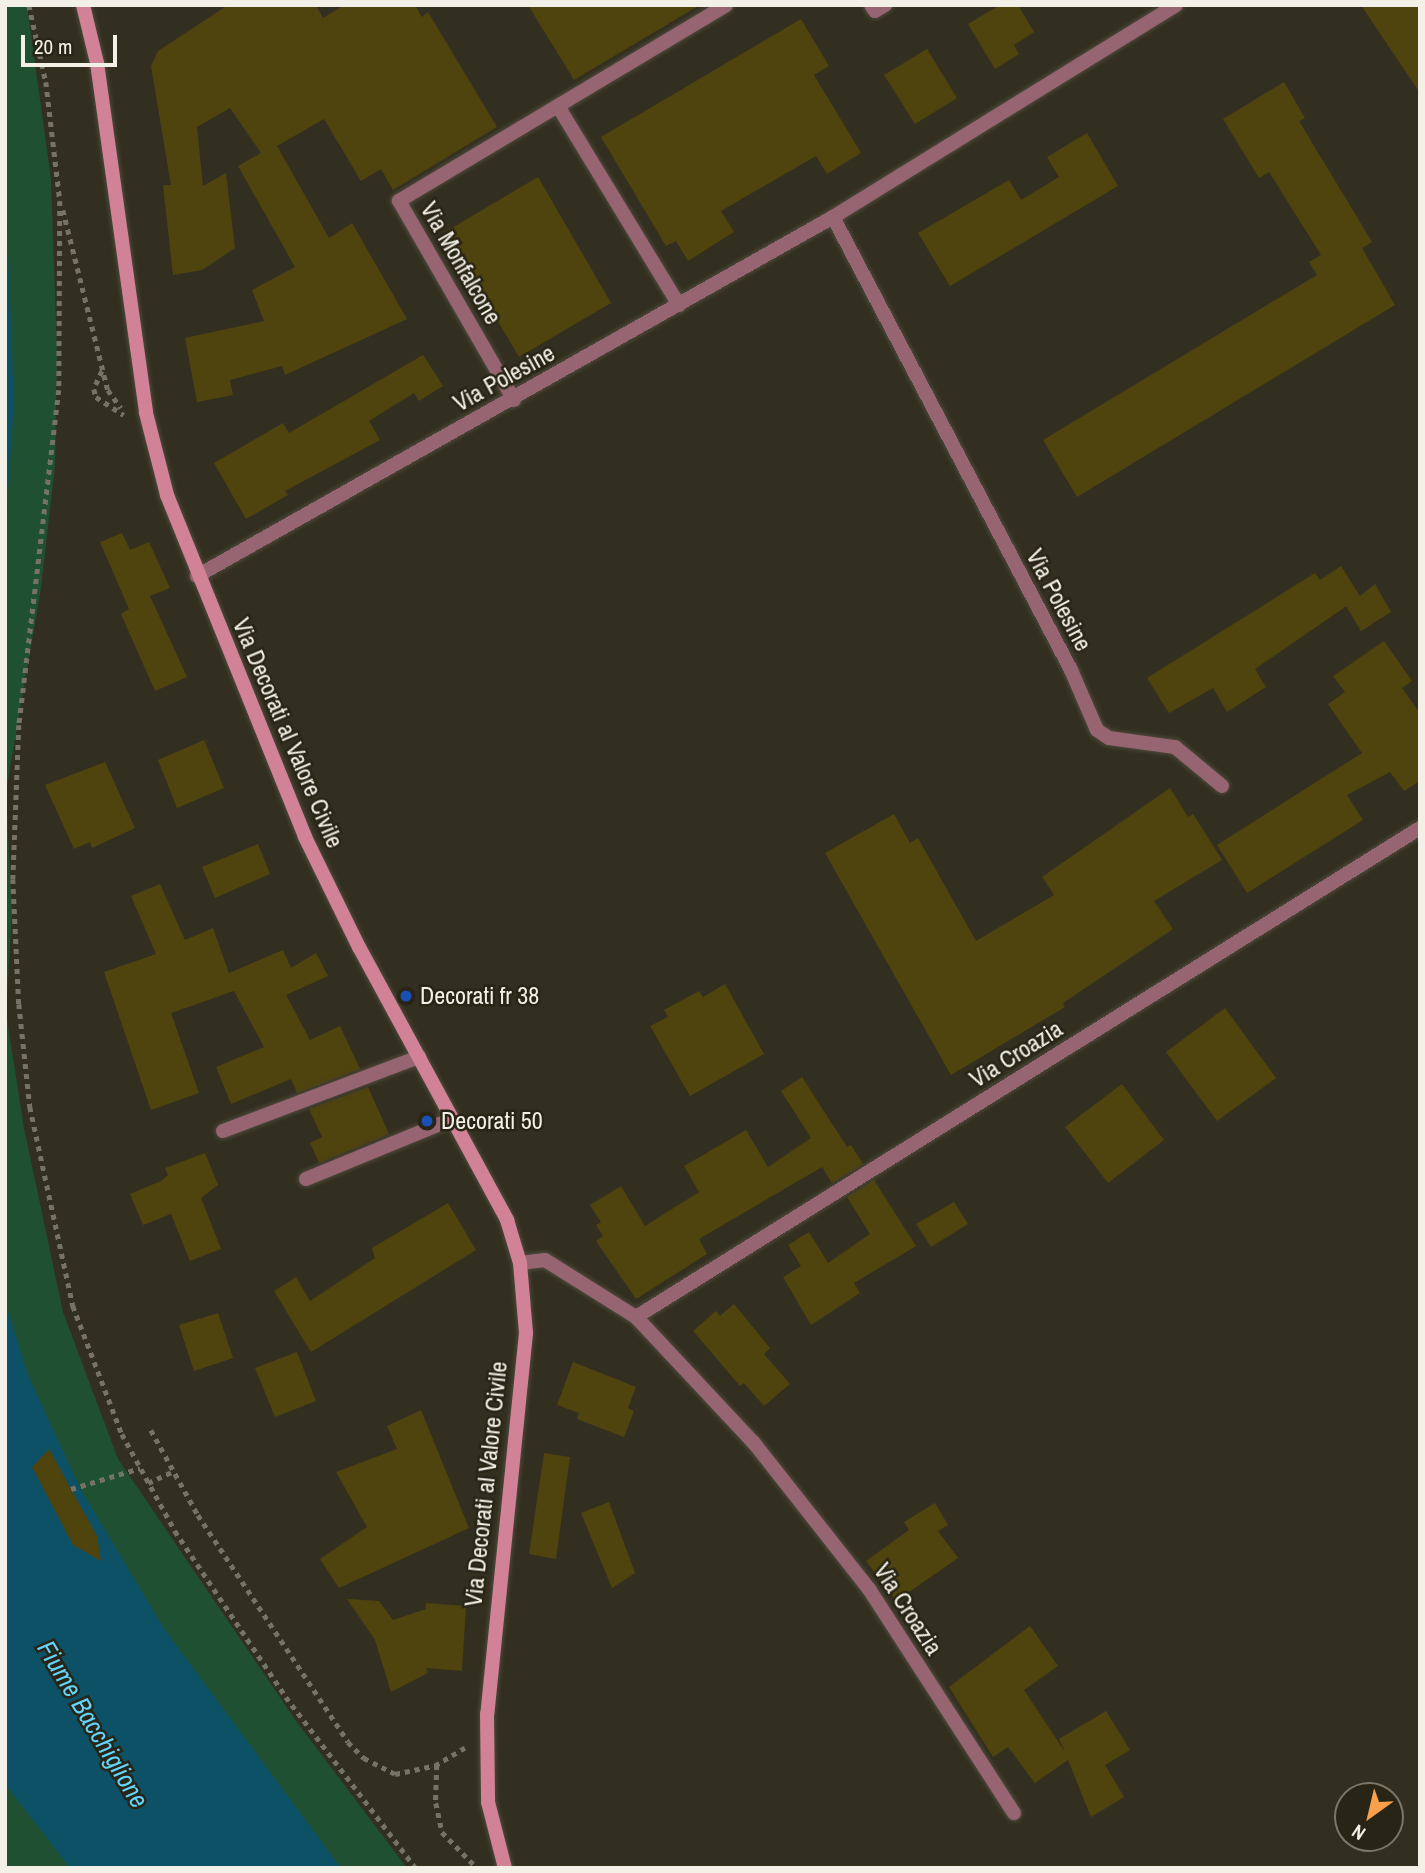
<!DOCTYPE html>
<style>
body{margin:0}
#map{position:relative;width:1425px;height:1873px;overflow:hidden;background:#332f20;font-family:"Archivo Narrow",sans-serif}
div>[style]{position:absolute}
.green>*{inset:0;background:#1f5032}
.water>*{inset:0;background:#0c5165}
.building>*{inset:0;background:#4f430e}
.path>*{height:4.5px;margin-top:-2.25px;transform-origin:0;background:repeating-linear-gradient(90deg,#767265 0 5px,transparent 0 10px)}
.roads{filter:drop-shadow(0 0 2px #4e4a3c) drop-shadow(0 0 2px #4e4a3c)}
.street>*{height:14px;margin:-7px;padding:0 7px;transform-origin:7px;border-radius:7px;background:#976571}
.secondary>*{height:14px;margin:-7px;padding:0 7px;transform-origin:7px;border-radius:7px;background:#d28296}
.dots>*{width:19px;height:19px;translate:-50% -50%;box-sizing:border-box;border:4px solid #292516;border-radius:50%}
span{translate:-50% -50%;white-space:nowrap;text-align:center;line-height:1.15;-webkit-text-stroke:5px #292516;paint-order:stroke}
.street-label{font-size:24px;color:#f3f0e7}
.poi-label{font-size:24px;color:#f3f0e7}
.left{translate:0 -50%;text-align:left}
.water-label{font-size:26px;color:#60d5fd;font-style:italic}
.frame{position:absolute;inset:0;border:7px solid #f3f0e7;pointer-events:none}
.north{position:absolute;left:1334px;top:1782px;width:70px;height:70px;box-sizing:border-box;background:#292516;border:2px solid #7a766a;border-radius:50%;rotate:214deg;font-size:19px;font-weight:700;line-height:28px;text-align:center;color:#f3f0e7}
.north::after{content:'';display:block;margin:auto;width:24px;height:32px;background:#f8a04b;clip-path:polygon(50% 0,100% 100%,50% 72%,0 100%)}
.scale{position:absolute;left:21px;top:35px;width:96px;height:32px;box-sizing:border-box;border:4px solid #f3f0e7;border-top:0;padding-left:9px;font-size:21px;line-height:24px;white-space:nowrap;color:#f3f0e7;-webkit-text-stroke:5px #292516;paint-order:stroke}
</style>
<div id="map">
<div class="green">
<i style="clip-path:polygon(5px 5px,27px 5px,51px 179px,57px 352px,55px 465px,41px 588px,6px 792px,12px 913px,6px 1013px,24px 1128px,63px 1312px,118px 1459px,296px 1721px,407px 1868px,5px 1868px)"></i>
</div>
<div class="water">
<i style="clip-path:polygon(5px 176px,14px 402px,5px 538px)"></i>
<i style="clip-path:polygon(5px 1301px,28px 1375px,81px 1490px,165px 1630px,341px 1868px,70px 1868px,5px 1784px)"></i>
</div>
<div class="building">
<i style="clip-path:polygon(228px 5px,316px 5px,323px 18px,344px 5px,415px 5px,422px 17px,428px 12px,497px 127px,393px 190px,381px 169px,361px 181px,324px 119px,277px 146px,329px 238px,352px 223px,407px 319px,285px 375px,282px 366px,230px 380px,233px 395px,197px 402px,185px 338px,264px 321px,252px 290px,295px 267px,238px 166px,261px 153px,230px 108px,197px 127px,203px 186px,226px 173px,235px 248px,202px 270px,173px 275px,163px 185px,171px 185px,151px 66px,158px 51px)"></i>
<i style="clip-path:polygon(528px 5px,700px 5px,574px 80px)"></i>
<i style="clip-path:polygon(1000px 5px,1018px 5px,1034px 32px,1014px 45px,1019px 54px,995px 69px,968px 24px)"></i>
<i style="clip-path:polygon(1361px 5px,1420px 5px,1420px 93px)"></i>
<i style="clip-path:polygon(801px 19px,829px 66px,814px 75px,861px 153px,827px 174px,816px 156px,721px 211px,734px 232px,688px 261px,676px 241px,666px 246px,601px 137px)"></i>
<i style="clip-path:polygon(927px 49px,957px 98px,915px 124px,884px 75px)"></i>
<i style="clip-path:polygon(1284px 82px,1305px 118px,1299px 121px,1372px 242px,1362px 248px,1395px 305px,1077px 497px,1043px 440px,1317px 275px,1309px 262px,1321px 255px,1269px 172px,1259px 178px,1223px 119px)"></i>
<i style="clip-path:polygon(1087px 133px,1118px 186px,950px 286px,918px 233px,1009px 180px,1021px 200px,1059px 177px,1047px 157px)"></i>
<i style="clip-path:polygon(538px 177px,611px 303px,519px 357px,445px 232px)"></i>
<i style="clip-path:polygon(423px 355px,443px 386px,419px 401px,414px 393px,369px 421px,380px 440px,285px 491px,288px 495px,246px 519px,214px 463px,283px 423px,289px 433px)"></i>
<i style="clip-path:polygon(122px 533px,130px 550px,149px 542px,170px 588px,150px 596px,187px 677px,155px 691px,121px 614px,129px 609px,100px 542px)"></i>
<i style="clip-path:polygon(1341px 566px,1360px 596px,1375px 584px,1391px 612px,1361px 631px,1346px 606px,1351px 603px,1255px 669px,1266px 687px,1227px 712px,1213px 688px,1169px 713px,1147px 678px,1315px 573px,1320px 580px)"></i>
<i style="clip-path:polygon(1384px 641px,1412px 681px,1402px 688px,1420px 713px,1420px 781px,1404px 791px,1390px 772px,1347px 795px,1363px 820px,1247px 893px,1217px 845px,1362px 753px,1328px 704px,1345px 692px,1333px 676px)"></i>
<i style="clip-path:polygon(204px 740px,224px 788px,177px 808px,158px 760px)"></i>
<i style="clip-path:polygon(105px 762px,135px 828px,92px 848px,90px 842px,74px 849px,45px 785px)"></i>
<i style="clip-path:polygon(1170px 788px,1188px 817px,1193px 814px,1222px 860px,1154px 901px,1173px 929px,1063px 1003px,1065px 1007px,951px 1075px,825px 853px,894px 814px,910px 843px,918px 838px,976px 941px,1054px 895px,1042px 877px)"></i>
<i style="clip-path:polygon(258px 844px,270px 874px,215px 898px,202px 867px)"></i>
<i style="clip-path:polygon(160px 884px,185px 940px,213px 928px,229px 973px,283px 950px,291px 968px,316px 953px,328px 976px,286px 995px,310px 1040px,340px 1026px,360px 1069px,297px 1093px,291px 1079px,231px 1104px,216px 1067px,264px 1047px,234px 991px,171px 1013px,199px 1093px,151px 1110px,104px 972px,156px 954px,131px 896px)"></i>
<i style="clip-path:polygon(725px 984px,764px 1054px,690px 1096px,650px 1026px,668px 1017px,664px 1010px,699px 991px,703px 997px)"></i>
<i style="clip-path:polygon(1225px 1008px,1276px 1078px,1217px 1121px,1166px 1052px)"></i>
<i style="clip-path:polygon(802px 1077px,847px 1147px,851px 1145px,863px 1164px,832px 1183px,822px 1167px,699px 1239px,707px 1254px,636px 1299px,596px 1241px,603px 1236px,596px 1225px,601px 1222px,590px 1205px,621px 1186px,645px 1226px,699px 1192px,684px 1166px,746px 1130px,768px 1167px,811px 1138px,781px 1091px)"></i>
<i style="clip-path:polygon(1122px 1084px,1164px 1140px,1108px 1183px,1065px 1127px)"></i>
<i style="clip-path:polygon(368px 1087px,389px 1134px,319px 1163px,310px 1143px,322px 1137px,309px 1109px)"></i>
<i style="clip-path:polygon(205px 1153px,218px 1185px,201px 1198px,221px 1249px,190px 1261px,171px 1214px,143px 1225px,130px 1194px,161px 1181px,168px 1175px,165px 1168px)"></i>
<i style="clip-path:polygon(874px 1180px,916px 1246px,854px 1283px,860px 1293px,811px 1325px,783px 1277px,801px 1266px,788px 1245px,809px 1232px,828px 1263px,870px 1234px,847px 1197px)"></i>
<i style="clip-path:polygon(954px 1202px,968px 1224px,931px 1247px,916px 1224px)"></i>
<i style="clip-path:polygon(448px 1203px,476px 1250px,311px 1352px,274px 1291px,296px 1277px,310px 1301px,375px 1258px,372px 1248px)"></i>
<i style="clip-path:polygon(734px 1304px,770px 1348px,764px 1354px,790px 1384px,764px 1406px,744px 1383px,740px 1386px,693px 1331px,716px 1311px,720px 1316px)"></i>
<i style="clip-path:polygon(218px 1313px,233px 1358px,194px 1371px,179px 1325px)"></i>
<i style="clip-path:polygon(297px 1352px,316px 1401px,275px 1417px,255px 1368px)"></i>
<i style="clip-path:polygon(573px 1362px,636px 1387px,628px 1408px,634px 1411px,624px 1437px,577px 1419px,579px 1413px,557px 1405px)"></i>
<i style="clip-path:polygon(421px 1410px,469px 1528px,339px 1588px,320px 1559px,367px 1527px,336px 1472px,397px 1449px,387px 1426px)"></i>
<i style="clip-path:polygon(49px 1449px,97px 1536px,101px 1561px,73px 1545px,32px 1467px)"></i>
<i style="clip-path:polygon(544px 1453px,570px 1457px,556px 1559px,529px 1554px)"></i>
<i style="clip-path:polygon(609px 1502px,635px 1573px,612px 1588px,581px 1513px)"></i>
<i style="clip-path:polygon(935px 1503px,948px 1525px,938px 1531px,958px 1558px,896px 1601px,866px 1561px,909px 1530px,904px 1522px)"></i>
<i style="clip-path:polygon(347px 1599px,379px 1601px,393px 1620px,426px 1609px,426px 1603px,466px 1606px,462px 1671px,426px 1668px,428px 1673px,391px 1692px,375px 1640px)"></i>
<i style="clip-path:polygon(1030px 1626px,1058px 1666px,1024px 1690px,1065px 1752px,1059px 1739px,1106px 1711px,1130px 1750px,1105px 1765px,1124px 1797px,1091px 1817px,1068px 1760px,1035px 1783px,1008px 1747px,993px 1757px,949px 1687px)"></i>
</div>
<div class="path">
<i style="left:29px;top:5px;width:79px;rotate:77.6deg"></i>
<i style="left:46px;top:82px;width:120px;rotate:83.3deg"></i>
<i style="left:60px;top:201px;width:189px;rotate:90.3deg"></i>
<i style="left:59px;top:390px;width:337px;rotate:96.8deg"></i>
<i style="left:19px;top:725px;width:154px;rotate:92.2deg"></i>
<i style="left:13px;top:879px;width:125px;rotate:87.3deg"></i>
<i style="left:19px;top:1004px;width:104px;rotate:83.9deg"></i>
<i style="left:30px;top:1107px;width:204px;rotate:77.8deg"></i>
<i style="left:73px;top:1306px;width:137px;rotate:69.1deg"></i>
<i style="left:122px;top:1434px;width:111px;rotate:61.3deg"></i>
<i style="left:175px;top:1531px;width:200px;rotate:56.2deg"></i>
<i style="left:286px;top:1697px;width:215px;rotate:52.8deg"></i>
<i style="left:63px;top:210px;width:186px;rotate:76deg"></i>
<i style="left:108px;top:390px;width:22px;rotate:54deg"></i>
<i style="left:102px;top:371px;width:20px;rotate:114deg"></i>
<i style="left:94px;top:389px;width:8px;rotate:76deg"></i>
<i style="left:96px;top:397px;width:33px;rotate:33deg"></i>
<i style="left:151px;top:1430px;width:97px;rotate:61.1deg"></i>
<i style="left:198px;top:1515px;width:272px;rotate:56.5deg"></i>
<i style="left:348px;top:1742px;width:23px;rotate:45deg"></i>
<i style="left:364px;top:1758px;width:35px;rotate:27deg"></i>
<i style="left:395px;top:1774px;width:43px;rotate:-12.1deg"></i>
<i style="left:148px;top:1483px;width:29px;rotate:-25deg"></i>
<i style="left:71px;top:1489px;width:72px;rotate:-16.9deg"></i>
<i style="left:465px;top:1748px;width:33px;rotate:149deg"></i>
<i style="left:437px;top:1765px;width:38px;rotate:92deg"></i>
<i style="left:436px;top:1803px;width:30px;rotate:78deg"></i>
<i style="left:442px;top:1832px;width:50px;rotate:45.8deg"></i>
</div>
<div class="roads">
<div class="street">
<i style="left:871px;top:5px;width:7px;rotate:56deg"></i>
<i style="left:875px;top:11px;width:12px;rotate:-31deg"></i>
<i style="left:558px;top:106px;width:233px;rotate:58.7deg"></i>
<i style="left:833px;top:217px;width:512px;rotate:62.28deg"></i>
<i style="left:1071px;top:670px;width:65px;rotate:66.6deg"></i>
<i style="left:1097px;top:730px;width:14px;rotate:34deg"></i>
<i style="left:1109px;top:738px;width:67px;rotate:7.8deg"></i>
<i style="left:1175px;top:747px;width:61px;rotate:39.7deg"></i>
<i style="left:514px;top:400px;width:230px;rotate:-120deg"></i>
<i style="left:399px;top:201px;width:381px;rotate:-30.9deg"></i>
<i style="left:197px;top:576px;width:730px;rotate:-29.44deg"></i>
<i style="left:833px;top:217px;width:403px;rotate:-31.7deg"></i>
<i style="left:223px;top:1131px;width:210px;rotate:-20.7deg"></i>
<i style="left:306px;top:1179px;width:158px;rotate:-22.3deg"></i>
<i style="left:520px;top:1263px;width:25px;rotate:-7deg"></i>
<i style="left:545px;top:1260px;width:107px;rotate:32.1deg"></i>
<i style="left:636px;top:1317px;width:173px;rotate:46.9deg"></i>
<i style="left:754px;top:1443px;width:186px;rotate:51.8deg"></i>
<i style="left:869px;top:1589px;width:267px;rotate:57.1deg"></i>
<i style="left:636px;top:1317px;width:924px;rotate:-31.95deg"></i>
</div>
<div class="secondary">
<i style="left:83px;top:5px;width:60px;rotate:76.4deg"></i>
<i style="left:97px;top:63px;width:353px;rotate:82deg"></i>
<i style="left:146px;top:413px;width:85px;rotate:75.6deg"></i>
<i style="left:167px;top:495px;width:369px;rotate:68deg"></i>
<i style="left:305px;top:837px;width:123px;rotate:63.9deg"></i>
<i style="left:359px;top:947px;width:311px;rotate:61.5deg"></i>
<i style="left:507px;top:1220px;width:45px;rotate:73.2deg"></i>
<i style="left:520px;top:1263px;width:70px;rotate:85.1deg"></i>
<i style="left:526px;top:1333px;width:383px;rotate:95.8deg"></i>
<i style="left:487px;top:1714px;width:88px;rotate:89.3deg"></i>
<i style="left:488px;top:1802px;width:68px;rotate:75.6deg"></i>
</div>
</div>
<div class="dots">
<i style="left:406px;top:996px;background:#1a4fb4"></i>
<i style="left:427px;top:1121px;background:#1a4fb4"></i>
</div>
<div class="street-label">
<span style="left:461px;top:263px;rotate:60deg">Via Monfalcone</span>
<span style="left:504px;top:378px;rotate:-29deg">Via Polesine</span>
<span style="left:1059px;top:600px;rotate:62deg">Via Polesine</span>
<span style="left:288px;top:733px;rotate:67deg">Via Decorati al Valore Civile</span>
<span style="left:1016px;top:1054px;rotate:-32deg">Via Croazia</span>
<span style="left:486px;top:1484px;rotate:-84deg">Via Decorati al Valore Civile</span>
<span style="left:908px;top:1609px;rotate:57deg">Via Croazia</span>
</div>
<div class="poi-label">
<span class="left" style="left:420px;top:996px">Decorati fr 38</span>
<span class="left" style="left:441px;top:1121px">Decorati 50</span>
</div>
<div class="water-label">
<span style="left:93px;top:1724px;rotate:59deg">Fiume Bacchiglione</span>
</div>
<div class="frame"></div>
<div class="north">N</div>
<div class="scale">20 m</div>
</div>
